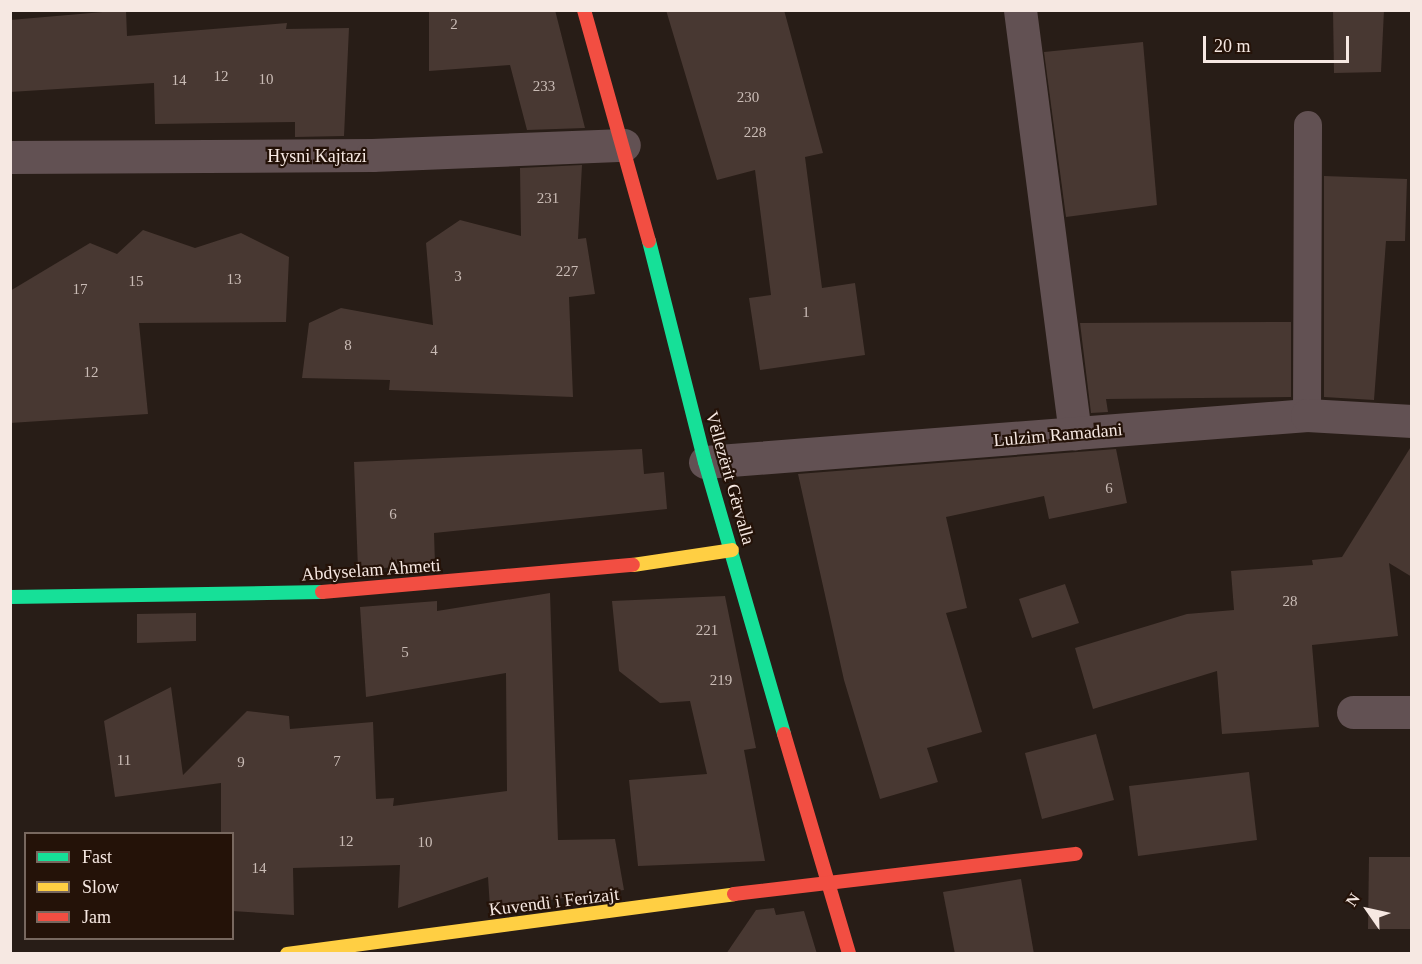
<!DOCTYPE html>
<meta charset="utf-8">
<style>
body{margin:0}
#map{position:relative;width:1422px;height:964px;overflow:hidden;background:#281d17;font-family:Georgia,serif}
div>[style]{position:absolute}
.building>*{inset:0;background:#483832}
.lane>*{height:28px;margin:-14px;padding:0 14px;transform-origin:14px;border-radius:14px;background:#625153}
.street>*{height:33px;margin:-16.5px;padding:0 16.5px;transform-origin:16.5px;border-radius:16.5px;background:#625153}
.fast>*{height:14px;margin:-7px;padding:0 7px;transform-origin:7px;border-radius:7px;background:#16e098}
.slow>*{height:14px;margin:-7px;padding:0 7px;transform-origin:7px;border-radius:7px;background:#ffcf43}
.jam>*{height:14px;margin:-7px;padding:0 7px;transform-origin:7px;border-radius:7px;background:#f24e42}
span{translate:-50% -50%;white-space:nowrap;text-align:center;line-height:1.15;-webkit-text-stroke:4.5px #241208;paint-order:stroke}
.number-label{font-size:15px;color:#cabcb6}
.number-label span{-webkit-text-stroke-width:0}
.street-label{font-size:18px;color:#f6e8e2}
.frame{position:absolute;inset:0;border:12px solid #f6e8e2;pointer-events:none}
.legend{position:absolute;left:24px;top:832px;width:210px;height:108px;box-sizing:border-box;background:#241208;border:2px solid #78685f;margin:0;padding:8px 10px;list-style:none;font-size:18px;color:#f6e8e2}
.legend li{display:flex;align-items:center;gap:12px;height:30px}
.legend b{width:30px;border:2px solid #78685f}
.north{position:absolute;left:1338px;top:880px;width:60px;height:60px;-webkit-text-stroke:4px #241208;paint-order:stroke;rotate:304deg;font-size:16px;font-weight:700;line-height:24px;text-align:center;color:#f6e8e2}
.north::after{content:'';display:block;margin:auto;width:21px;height:27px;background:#f6e8e2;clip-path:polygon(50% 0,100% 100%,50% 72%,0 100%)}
.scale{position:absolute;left:1203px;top:36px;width:146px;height:27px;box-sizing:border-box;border:3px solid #f6e8e2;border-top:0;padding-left:8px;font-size:18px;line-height:21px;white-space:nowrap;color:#f6e8e2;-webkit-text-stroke:4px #241208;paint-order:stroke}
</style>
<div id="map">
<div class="building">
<i style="clip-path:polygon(126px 10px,127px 36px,287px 23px,286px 29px,349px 28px,344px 136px,295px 137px,295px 122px,155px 124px,154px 83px,10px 92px,10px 20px)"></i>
<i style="clip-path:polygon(429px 10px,555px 10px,585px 128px,527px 130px,510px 65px,429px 71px)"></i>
<i style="clip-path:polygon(666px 10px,784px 10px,823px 153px,805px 157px,822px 288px,855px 283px,865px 355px,760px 370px,749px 298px,771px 295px,755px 170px,717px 180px)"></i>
<i style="clip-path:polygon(1333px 10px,1384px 10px,1381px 72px,1334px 73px)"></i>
<i style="clip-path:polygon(1143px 42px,1157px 205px,1066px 217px,1044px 52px)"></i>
<i style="clip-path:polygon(582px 165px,578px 239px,586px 238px,595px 294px,569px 297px,573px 397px,389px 390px,390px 380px,302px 378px,309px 323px,341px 308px,433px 325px,426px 243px,460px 220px,521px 236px,520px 168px)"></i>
<i style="clip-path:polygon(1324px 176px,1407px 179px,1405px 241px,1386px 241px,1374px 400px,1324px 397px)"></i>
<i style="clip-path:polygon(143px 230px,195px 248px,241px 233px,289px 257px,286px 322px,139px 323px,148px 414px,10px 423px,10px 291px,90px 243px,117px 254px)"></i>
<i style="clip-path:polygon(1291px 322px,1291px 397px,1106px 399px,1108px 412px,1091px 413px,1080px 323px)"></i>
<i style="clip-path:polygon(1412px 445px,1412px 577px,1389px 563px,1398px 636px,1312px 645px,1319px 727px,1222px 734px,1217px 671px,1093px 709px,1075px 648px,1187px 614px,1234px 610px,1231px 571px,1313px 565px,1312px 560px,1342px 557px)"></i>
<i style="clip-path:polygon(642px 449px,644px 474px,664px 472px,667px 509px,434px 533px,435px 564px,358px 570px,354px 462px)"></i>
<i style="clip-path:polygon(1116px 449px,1127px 503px,1049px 519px,1044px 496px,946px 517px,967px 608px,946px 613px,982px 732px,927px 748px,938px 782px,880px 799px,844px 680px,798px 474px)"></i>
<i style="clip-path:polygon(1065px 584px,1079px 623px,1032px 638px,1019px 599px)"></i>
<i style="clip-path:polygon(550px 593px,558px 840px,615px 839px,624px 890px,490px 908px,488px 877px,398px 908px,400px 865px,293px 868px,294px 915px,232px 911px,232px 834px,221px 834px,221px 783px,115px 797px,104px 721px,171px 687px,183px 775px,247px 711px,289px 716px,290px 729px,373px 722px,376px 799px,394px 798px,393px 806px,507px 791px,506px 673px,366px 697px,360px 607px,437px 601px,437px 611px)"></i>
<i style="clip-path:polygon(725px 596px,756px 748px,744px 750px,765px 861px,638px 866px,629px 780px,707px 774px,690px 701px,660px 703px,619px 671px,612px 601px)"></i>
<i style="clip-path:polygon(196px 613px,196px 641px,137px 643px,137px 614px)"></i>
<i style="clip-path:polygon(1096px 734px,1114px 800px,1042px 819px,1025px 753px)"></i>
<i style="clip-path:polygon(1249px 772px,1257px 840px,1138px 856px,1129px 786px)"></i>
<i style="clip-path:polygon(1369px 857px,1412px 857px,1412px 929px,1368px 929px)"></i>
<i style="clip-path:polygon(1021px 879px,1034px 954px,955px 954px,943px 892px)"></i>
<i style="clip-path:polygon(774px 908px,776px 915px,804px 911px,817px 954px,726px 954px,756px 910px)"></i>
</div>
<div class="lane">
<i style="left:1307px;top:415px;width:290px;rotate:-89.8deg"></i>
</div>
<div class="street">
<i style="left:1020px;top:10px;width:427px;rotate:82.6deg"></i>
<i style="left:10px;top:157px;width:362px;rotate:-0.3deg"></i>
<i style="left:372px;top:155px;width:252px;rotate:-2.3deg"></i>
<i style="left:705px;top:462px;width:604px;rotate:-4.46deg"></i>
<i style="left:1307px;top:415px;width:105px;rotate:3.3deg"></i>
<i style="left:1353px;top:712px;width:59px"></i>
</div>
<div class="fast">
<i style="left:649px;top:241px;width:228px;rotate:75.8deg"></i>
<i style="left:705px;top:462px;width:283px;rotate:73.8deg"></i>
<i style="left:10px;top:597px;width:312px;rotate:-0.9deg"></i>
</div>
<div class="slow">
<i style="left:633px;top:565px;width:100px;rotate:-8.6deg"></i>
<i style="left:287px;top:954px;width:451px;rotate:-7.6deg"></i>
</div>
<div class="jam">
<i style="left:584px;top:10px;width:240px;rotate:74.3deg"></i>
<i style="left:322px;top:592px;width:312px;rotate:-5deg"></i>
<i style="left:784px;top:734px;width:229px;rotate:73.5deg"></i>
<i style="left:734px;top:894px;width:344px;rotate:-6.7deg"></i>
</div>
<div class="number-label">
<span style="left:454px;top:25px">2</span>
<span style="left:221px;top:77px">12</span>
<span style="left:266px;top:80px">10</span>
<span style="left:179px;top:81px">14</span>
<span style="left:544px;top:87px">233</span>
<span style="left:748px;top:98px">230</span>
<span style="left:755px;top:133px">228</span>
<span style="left:548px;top:199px">231</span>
<span style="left:567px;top:272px">227</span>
<span style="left:458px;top:277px">3</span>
<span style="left:234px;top:280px">13</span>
<span style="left:136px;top:282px">15</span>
<span style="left:80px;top:290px">17</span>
<span style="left:806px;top:313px">1</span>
<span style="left:348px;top:346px">8</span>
<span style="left:434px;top:351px">4</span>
<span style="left:91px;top:373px">12</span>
<span style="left:1109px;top:489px">6</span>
<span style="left:393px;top:515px">6</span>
<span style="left:1290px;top:602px">28</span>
<span style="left:707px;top:631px">221</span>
<span style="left:405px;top:653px">5</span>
<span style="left:721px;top:681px">219</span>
<span style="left:124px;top:761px">11</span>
<span style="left:337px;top:762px">7</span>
<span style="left:241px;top:763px">9</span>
<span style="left:346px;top:842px">12</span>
<span style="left:425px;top:843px">10</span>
<span style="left:259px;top:869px">14</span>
</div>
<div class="street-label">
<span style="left:317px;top:156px">Hysni Kajtazi</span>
<span style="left:1058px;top:435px;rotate:-5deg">Lulzim Ramadani</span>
<span style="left:730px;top:478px;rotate:74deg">Vëllezërit Gërvalla</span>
<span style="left:371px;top:570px;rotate:-4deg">Abdyselam Ahmeti</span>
<span style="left:554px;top:902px;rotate:-7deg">Kuvendi i Ferizajt</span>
</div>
<div class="frame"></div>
<ul class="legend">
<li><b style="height:8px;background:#16e098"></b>Fast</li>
<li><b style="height:8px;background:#ffcf43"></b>Slow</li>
<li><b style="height:8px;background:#f24e42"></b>Jam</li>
</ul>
<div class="north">N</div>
<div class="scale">20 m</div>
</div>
